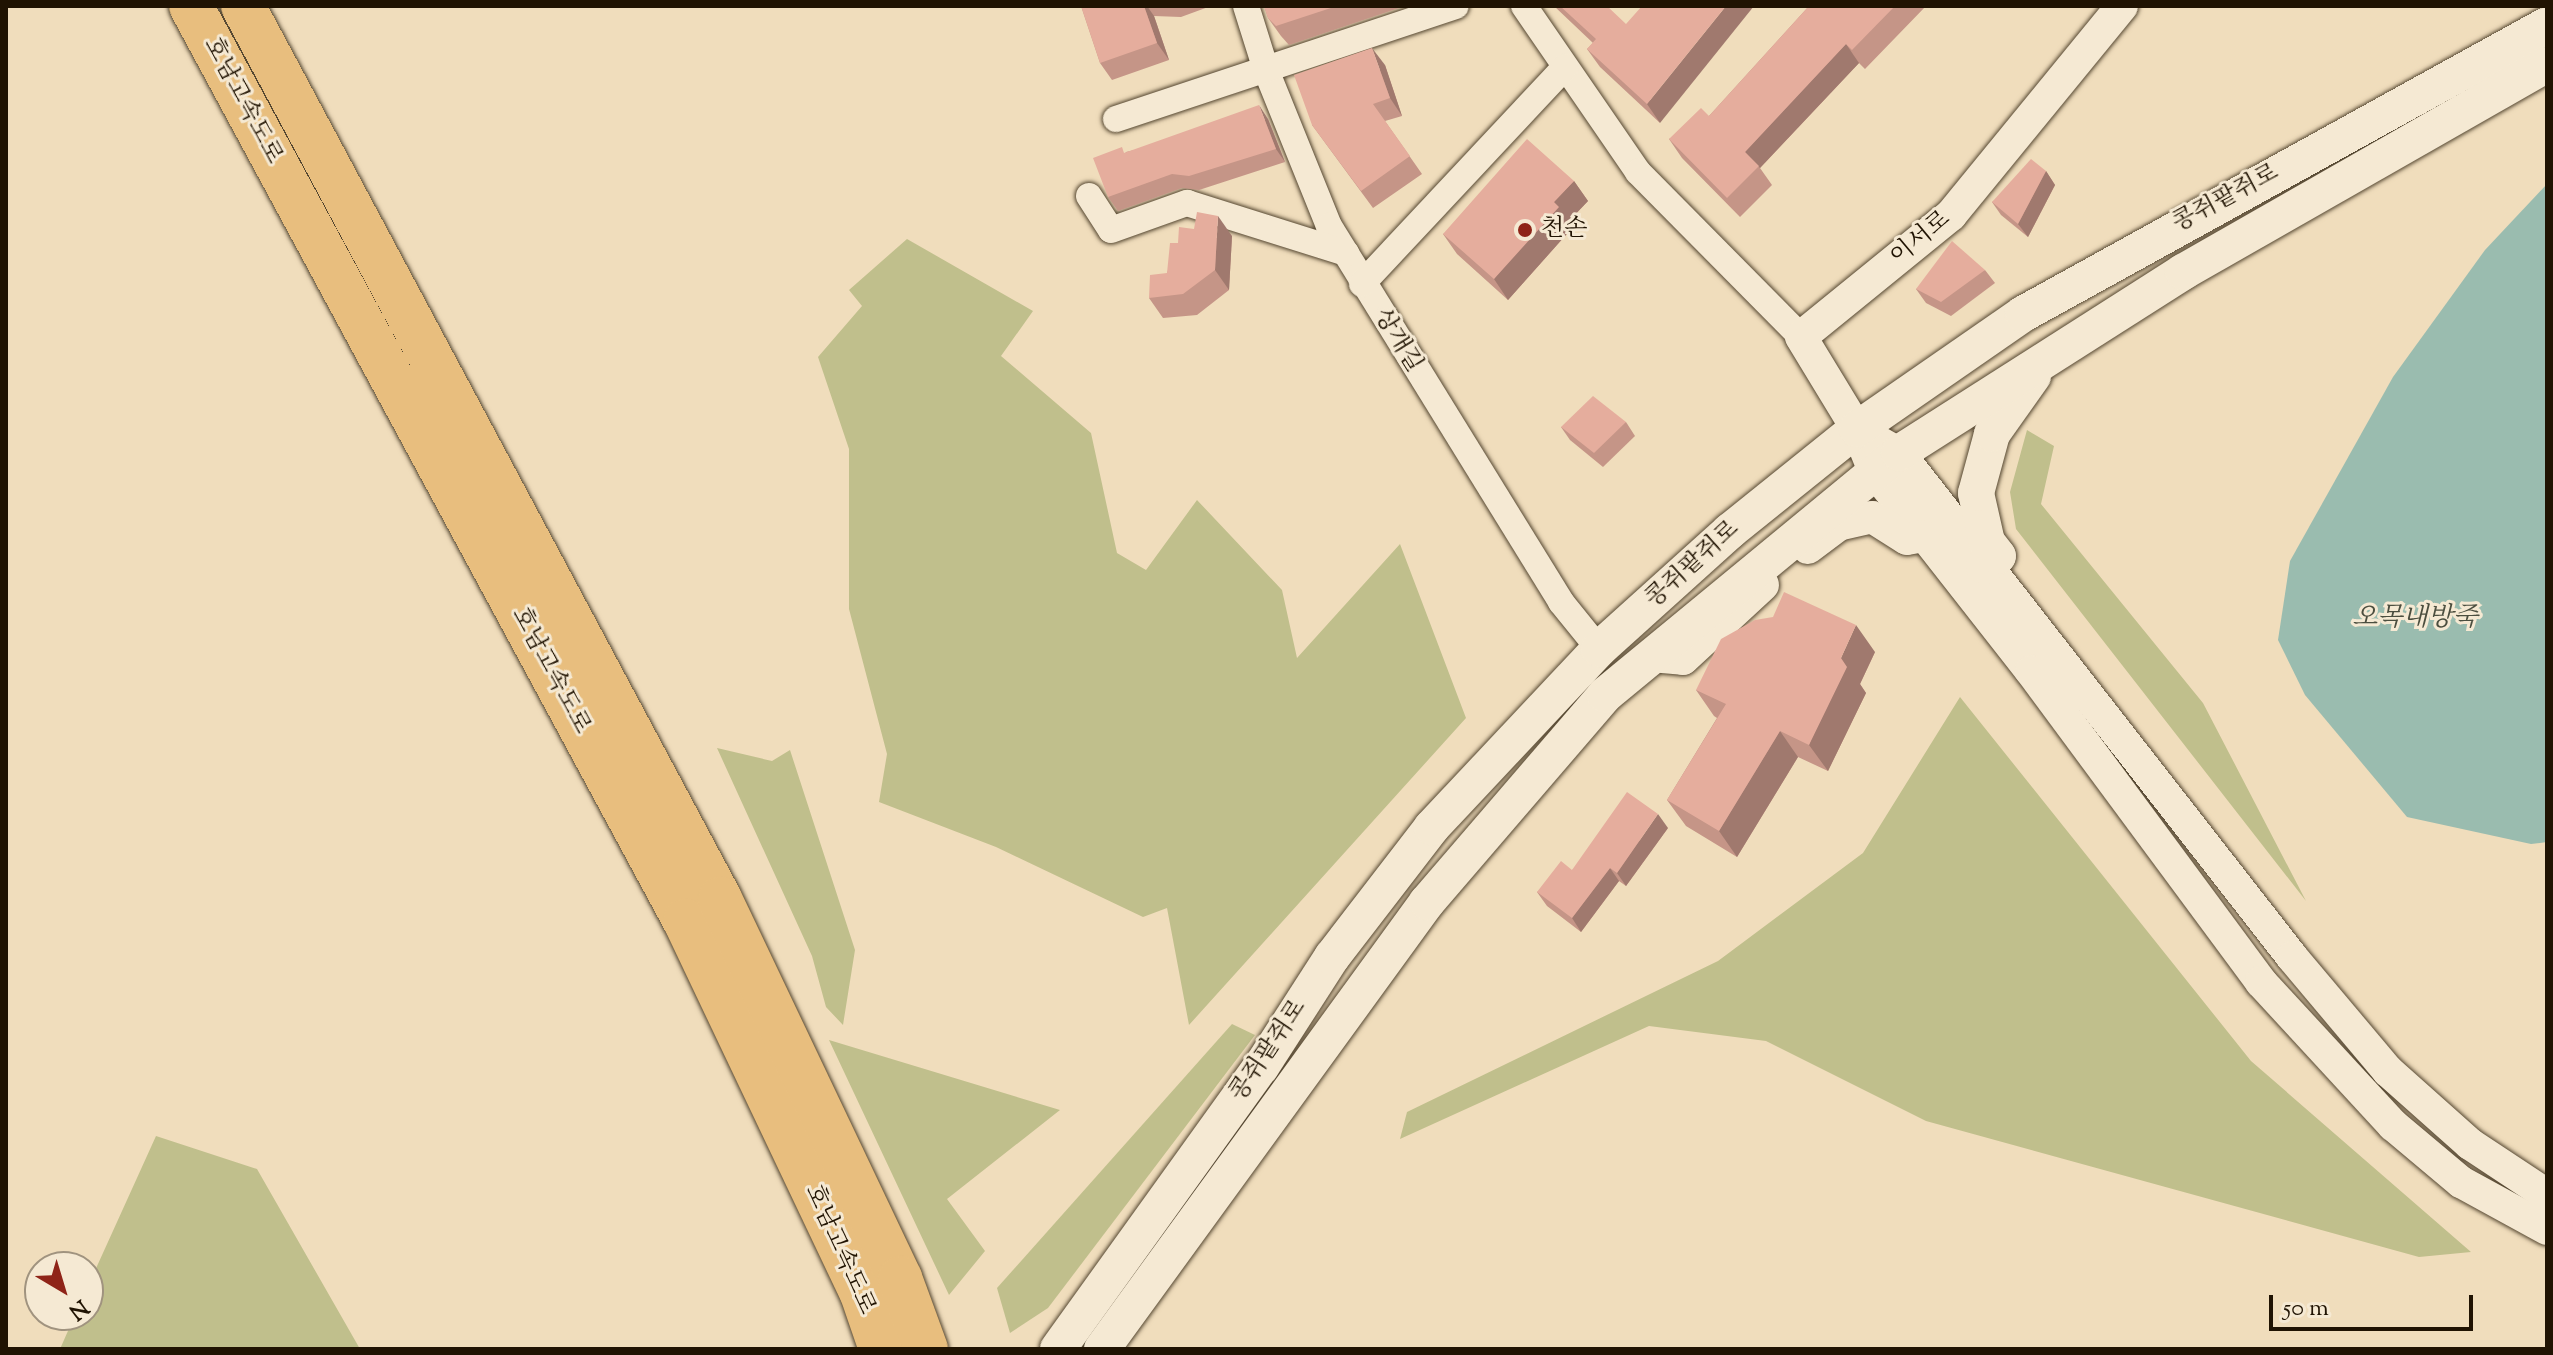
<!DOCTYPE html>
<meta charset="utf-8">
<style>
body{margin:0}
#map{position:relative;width:2553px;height:1355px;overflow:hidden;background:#f0ddbc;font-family:"Sorts Mill Goudy","Noto Serif KR",serif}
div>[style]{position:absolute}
.green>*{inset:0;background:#c0bf8c}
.water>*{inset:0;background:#9abcaf}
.roads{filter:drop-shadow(0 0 2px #544630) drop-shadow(0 0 2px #544630)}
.minor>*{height:26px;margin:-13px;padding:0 13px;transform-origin:13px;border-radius:13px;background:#f5e9d3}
.tertiary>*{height:32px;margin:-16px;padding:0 16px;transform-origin:16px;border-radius:16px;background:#f5e9d3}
.secondary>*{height:36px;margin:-18px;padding:0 18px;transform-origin:18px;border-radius:18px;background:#f5e9d3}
.motorway>*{height:44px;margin:-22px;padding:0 22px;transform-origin:22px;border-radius:22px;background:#e8be7e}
.wall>*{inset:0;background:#c59587}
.shaded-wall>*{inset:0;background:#a0796e}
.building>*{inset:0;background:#e5ad9d}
.dots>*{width:22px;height:22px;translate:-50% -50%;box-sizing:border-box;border:4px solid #f5e9d3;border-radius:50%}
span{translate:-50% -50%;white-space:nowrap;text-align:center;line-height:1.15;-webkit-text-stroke:6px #f5e9d3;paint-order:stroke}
.street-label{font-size:24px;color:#201302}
.poi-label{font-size:24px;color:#201302}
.left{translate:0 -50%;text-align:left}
.water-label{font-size:26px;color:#4b4e3f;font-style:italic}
.frame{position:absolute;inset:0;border:8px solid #201302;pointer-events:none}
.north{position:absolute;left:24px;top:1251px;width:80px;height:80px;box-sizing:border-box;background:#f5e9d3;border:2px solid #a0937f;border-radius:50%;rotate:142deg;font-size:22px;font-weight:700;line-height:32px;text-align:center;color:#201302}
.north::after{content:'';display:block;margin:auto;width:28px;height:36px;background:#8f2418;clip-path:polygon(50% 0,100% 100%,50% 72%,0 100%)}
.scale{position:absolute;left:2269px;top:1295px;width:204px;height:36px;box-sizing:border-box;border:4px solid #201302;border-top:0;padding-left:10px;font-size:24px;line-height:28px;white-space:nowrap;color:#201302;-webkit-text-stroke:6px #f5e9d3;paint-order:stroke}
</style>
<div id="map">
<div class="green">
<i style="clip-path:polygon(907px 239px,1033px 311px,1001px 356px,1091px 433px,1117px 553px,1146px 570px,1197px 500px,1282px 590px,1297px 658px,1400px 544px,1466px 718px,1189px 1025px,1167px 908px,1143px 917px,996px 847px,879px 802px,887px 754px,849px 609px,849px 449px,818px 357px,862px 306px,849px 290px)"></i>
<i style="clip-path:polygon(2027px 430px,2054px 446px,2041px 504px,2203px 703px,2306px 901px,2016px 529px,2010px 492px)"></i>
<i style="clip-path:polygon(1960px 697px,2251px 1061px,2471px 1252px,2419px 1257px,1926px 1121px,1766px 1041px,1649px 1026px,1400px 1139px,1407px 1112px,1718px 961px,1863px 853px)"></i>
<i style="clip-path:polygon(717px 748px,772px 761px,790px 750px,855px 950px,843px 1025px,826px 1007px,812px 956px)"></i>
<i style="clip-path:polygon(1232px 1024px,1255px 1035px,1048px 1308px,1010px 1333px,997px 1288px)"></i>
<i style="clip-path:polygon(829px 1040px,1060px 1110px,947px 1199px,985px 1251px,949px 1295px)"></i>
<i style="clip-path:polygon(156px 1136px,257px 1169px,360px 1349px,60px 1349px,75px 1315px,88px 1315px,88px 1286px)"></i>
</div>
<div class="water">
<i style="clip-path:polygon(2547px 184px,2547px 842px,2531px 844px,2407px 817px,2305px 695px,2278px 640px,2290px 561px,2393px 377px,2485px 250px)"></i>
</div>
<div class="roads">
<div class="minor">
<i style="left:1246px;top:6px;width:67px;rotate:72.6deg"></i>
<i style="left:1266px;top:70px;width:168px;rotate:68deg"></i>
<i style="left:1329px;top:226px;width:442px;rotate:58.3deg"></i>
<i style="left:1561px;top:602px;width:60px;rotate:51deg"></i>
<i style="left:1524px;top:6px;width:201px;rotate:55.5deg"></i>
<i style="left:1638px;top:172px;width:232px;rotate:45.3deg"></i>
<i style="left:1116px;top:119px;width:358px;rotate:-18.4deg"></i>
<i style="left:1089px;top:196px;width:40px;rotate:57.1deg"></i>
<i style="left:1111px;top:230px;width:81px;rotate:-19.6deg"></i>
<i style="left:1187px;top:203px;width:167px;rotate:17.5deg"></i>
<i style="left:1362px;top:284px;width:297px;rotate:-46.9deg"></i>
</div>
<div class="tertiary">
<i style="left:2122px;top:6px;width:270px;rotate:129.3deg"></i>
<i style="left:1951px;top:215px;width:193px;rotate:140.9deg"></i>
<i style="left:1801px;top:337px;width:108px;rotate:58.7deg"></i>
<i style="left:1857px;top:429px;width:45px;rotate:68deg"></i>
<i style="left:1874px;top:471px;width:254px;rotate:51.9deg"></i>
<i style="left:2031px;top:671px;width:387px;rotate:53.5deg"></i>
<i style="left:2261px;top:982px;width:195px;rotate:47.3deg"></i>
<i style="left:2393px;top:1125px;width:89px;rotate:40deg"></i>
<i style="left:2461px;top:1182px;width:98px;rotate:28.7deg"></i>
<i style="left:1877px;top:441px;width:25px;rotate:29deg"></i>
<i style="left:1899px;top:453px;width:639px;rotate:52.05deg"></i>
<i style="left:2292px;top:957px;width:149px;rotate:49.9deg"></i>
<i style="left:2388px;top:1071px;width:110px;rotate:41.7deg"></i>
<i style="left:2470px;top:1144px;width:92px;rotate:33.5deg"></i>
<i style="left:1808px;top:548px;width:38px;rotate:-37deg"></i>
<i style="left:1838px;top:525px;width:35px;rotate:-13deg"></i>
<i style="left:1872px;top:517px;width:41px;rotate:32.2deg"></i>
<i style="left:1907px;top:539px;width:17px;rotate:-10deg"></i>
<i style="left:1651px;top:656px;width:32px;rotate:5deg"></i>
<i style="left:1683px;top:659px;width:109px;rotate:-42.8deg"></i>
</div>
<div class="secondary">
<i style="left:1984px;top:566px;width:17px;rotate:-36deg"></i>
<i style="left:1998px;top:556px;width:18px;rotate:-128deg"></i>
<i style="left:1987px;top:542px;width:50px;rotate:-102.7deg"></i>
<i style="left:1976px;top:493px;width:61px;rotate:-74.8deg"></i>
<i style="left:1992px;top:434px;width:71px;rotate:-54.7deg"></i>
<i style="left:1058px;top:1349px;width:347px;rotate:-54.3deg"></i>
<i style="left:1261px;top:1067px;width:131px;rotate:-57.2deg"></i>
<i style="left:1332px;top:957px;width:164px;rotate:-52.4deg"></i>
<i style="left:1432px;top:827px;width:244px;rotate:-46.8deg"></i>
<i style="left:1599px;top:649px;width:176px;rotate:-42deg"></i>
<i style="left:1730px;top:531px;width:163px;rotate:-38.8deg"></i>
<i style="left:1857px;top:429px;width:202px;rotate:-34.7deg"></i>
<i style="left:2023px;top:314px;width:598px;rotate:-28.88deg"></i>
<i style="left:1102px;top:1349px;width:553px;rotate:-53.98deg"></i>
<i style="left:1427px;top:902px;width:273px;rotate:-49.3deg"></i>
<i style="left:1605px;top:695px;width:381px;rotate:-39.5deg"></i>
<i style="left:1899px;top:453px;width:337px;rotate:-32.5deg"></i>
<i style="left:2183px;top:272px;width:419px;rotate:-29.7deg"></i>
</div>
<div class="motorway">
<i style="left:191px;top:6px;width:1040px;rotate:61.64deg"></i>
<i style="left:685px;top:921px;width:410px;rotate:64.6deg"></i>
<i style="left:861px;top:1291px;width:61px;rotate:71deg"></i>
<i style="left:243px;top:6px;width:1012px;rotate:61.89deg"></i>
<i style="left:720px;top:899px;width:420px;rotate:64.6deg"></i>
<i style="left:900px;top:1278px;width:76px;rotate:69.9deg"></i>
</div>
</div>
<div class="wall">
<i style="clip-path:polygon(1081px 6px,1211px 6px,1181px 17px,1154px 16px,1169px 60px,1112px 80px,1100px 63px)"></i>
<i style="clip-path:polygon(1264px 6px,1405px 6px,1289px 45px,1281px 36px,1268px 18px)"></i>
<i style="clip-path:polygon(1554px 6px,1608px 6px,1660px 123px,1600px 67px,1587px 49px,1593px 43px)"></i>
<i style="clip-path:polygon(1809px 6px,1926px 6px,1865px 69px,1859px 63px,1760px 168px,1772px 185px,1740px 217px,1682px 158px,1669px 139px,1709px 116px)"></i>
<i style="clip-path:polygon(1385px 65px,1402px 116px,1385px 121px,1422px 174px,1373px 208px,1312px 125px)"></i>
<i style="clip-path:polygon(1268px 119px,1285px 162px,1199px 190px,1182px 188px,1118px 211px,1108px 197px,1126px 152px)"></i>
<i style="clip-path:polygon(2046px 171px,2055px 185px,2028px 237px,2001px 215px,1992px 202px)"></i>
<i style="clip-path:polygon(1574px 181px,1588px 201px,1569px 221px,1573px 227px,1508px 300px,1457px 254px,1443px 234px)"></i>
<i style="clip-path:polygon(1232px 236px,1229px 290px,1197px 315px,1163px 318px,1149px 298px,1167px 273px,1178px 243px)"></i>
<i style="clip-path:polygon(1985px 270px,1995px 283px,1951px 316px,1926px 303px,1916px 289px)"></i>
<i style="clip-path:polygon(1626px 422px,1635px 436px,1603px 467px,1570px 440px,1561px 427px)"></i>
<i style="clip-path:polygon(1875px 652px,1860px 684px,1866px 693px,1828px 771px,1798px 757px,1737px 857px,1686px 826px,1667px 800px,1717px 718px,1714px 716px,1696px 690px)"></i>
<i style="clip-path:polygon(1668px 828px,1626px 886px,1619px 881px,1581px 932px,1547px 906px,1537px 892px,1572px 870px)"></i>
</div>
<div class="shaded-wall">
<i style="clip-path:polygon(1144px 6px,1147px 6px,1154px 16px,1169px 60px,1157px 43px)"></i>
<i style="clip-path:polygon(1726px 6px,1754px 6px,1660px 123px,1647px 104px)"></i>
<i style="clip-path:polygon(1846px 44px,1859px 63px,1760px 168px,1745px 152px)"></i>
<i style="clip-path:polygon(1372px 48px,1385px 65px,1402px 116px,1390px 98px)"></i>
<i style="clip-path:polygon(1259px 105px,1268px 119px,1285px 162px,1276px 149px)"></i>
<i style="clip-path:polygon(2046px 171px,2055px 185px,2028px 237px,2018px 224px)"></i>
<i style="clip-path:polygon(1574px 181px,1588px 201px,1569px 221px,1573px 227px,1508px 300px,1494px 279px,1554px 202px)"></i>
<i style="clip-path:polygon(1218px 216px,1232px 236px,1229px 290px,1215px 270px)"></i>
<i style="clip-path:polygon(1856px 625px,1875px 652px,1860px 684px,1866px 693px,1828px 771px,1809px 745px,1841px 658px)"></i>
<i style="clip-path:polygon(1780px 731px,1798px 757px,1737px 857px,1719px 831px)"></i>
<i style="clip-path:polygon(1658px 814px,1668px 828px,1626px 886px,1617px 873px)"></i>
<i style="clip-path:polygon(1610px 868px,1619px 881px,1581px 932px,1572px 918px)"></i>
</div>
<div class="building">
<i style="clip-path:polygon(1081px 6px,1144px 6px,1157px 43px,1100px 63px)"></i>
<i style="clip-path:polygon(1264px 6px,1337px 6px,1276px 26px,1268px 18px)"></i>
<i style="clip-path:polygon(1560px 6px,1607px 6px,1626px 24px,1642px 6px,1726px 6px,1647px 104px,1587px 49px,1596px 39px)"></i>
<i style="clip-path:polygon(1809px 6px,1895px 6px,1852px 50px,1846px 44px,1745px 152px,1759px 166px,1727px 198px,1669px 139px,1701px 108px,1709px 116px)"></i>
<i style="clip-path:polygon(1372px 48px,1390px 98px,1373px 104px,1410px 156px,1361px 191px,1312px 125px,1294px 75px)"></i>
<i style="clip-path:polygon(1259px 105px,1276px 149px,1189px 176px,1172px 174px,1108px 197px,1093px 158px,1122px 147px,1124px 153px)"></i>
<i style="clip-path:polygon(1527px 139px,1574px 181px,1554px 202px,1559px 207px,1494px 279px,1443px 234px)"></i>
<i style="clip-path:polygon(2031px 159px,2046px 171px,2018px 224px,1992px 202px)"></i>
<i style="clip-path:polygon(1197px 212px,1218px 216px,1215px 270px,1183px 294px,1149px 298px,1150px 275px,1167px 273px,1170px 243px,1178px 243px,1179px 227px,1194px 229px)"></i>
<i style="clip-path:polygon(1952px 241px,1985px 270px,1941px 302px,1916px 289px)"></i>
<i style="clip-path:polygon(1593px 396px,1626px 422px,1594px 453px,1561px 427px)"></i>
<i style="clip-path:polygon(1784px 592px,1856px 625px,1841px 658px,1847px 667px,1809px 745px,1780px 731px,1719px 831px,1667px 800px,1726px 704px,1696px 690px,1721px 639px,1755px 620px,1773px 617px)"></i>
<i style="clip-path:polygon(1627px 792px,1658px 814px,1617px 873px,1610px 868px,1572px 918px,1537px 892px,1561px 861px,1572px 870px)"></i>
</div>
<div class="dots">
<i style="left:1525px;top:230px;background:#8f2418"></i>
</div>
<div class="street-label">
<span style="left:242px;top:101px;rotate:62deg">호남고속도로</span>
<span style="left:2226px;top:199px;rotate:-28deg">콩쥐팥쥐로</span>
<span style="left:1921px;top:239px;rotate:-40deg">이서로</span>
<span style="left:1397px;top:341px;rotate:58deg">상개길</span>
<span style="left:1693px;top:565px;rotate:-42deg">콩쥐팥쥐로</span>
<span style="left:550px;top:671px;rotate:62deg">호남고속도로</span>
<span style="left:1269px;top:1051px;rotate:-56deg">콩쥐팥쥐로</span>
<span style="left:839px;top:1250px;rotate:66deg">호남고속도로</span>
</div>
<div class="poi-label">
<span class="left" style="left:1541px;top:230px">천손</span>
</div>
<div class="water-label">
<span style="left:2415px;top:619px">오목내방죽</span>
</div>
<div class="frame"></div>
<div class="north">N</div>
<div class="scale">50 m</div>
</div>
